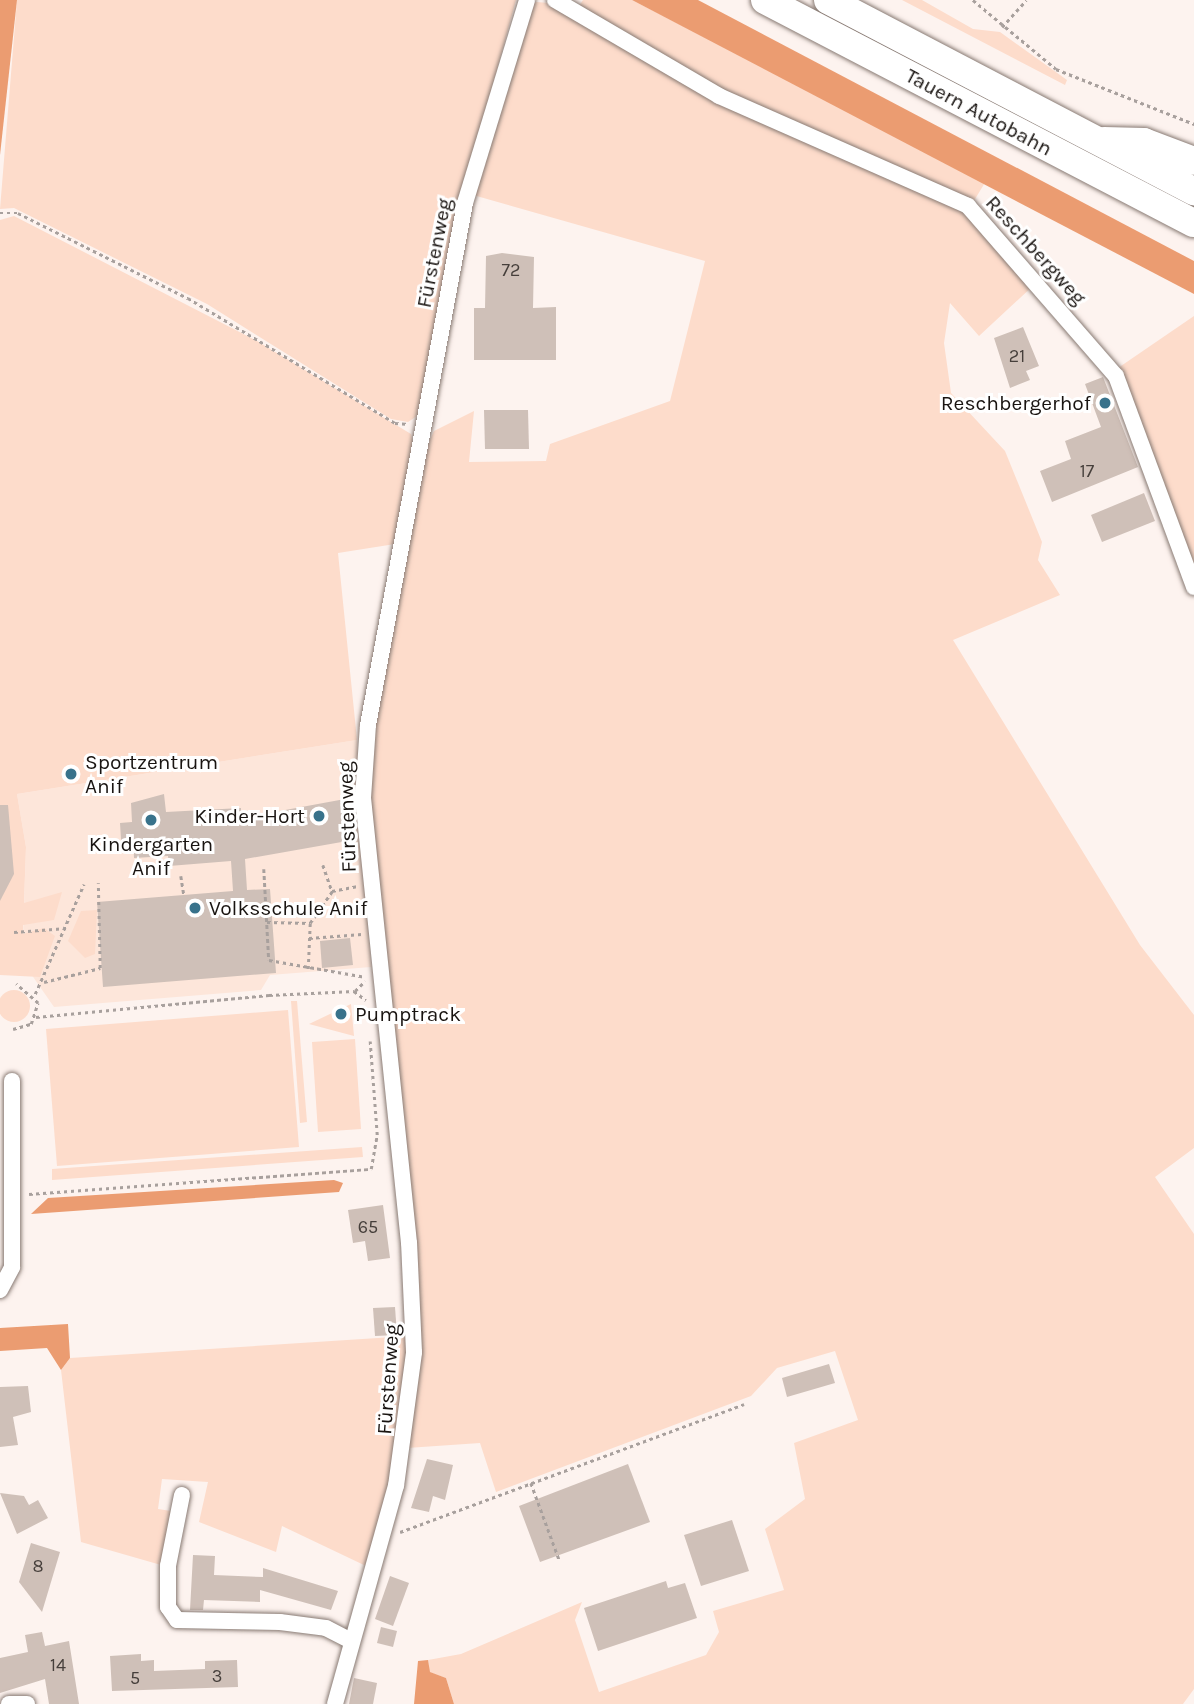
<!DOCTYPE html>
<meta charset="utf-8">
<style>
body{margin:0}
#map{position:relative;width:1194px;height:1704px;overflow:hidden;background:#fdf3ef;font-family:Karla,sans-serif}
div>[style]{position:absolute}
.built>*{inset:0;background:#fde6da}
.green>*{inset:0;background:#fddccb}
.round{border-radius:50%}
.forest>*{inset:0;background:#eb9c71}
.building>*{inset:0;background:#cfc0b8}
.path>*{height:2.5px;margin-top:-1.25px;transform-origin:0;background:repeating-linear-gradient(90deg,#a8a09d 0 3.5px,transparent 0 7px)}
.roads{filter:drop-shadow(0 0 2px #887a73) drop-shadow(0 0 2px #887a73)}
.street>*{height:16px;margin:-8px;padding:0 8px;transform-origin:8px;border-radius:8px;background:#fff}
.highway>*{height:28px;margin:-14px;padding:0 14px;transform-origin:14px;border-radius:14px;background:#fff}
.dots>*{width:19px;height:19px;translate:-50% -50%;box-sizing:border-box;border:4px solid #fff;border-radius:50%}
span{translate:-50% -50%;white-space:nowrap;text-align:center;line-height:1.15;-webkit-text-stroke:6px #fff;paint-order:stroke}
.number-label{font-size:18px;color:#463f3b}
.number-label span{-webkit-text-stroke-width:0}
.street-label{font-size:21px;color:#191411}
.poi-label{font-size:21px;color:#191411}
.right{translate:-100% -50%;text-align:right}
.left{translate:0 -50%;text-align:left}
</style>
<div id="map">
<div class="built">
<i style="clip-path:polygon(357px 740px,371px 967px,270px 975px,261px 990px,54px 1007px,29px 971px,23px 935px,26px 847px,17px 794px)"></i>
</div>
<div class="green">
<i style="clip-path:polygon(17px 0,516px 0,463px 194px,420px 414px,408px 422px,391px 419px,207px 304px,14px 208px,0 209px)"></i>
<i style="clip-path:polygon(583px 0,632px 0,986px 181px,972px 204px,927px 179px,822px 142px,736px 100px,579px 6px)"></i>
<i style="clip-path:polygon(902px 0,922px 0,973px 29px,1000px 32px,1067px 80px,1065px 85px)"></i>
<i style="clip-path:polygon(536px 2px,550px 3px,710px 95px,968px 213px,1035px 284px,979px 336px,950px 303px,944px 343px,951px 393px,1005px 451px,1042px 542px,1038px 560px,1060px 595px,953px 640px,1140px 945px,1194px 1015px,1194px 1148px,1155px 1177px,1194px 1234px,1194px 1689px,1183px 1704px,454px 1704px,446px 1678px,429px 1672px,428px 1660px,461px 1654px,582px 1602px,575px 1620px,599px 1692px,706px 1655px,719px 1632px,713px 1611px,784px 1590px,765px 1529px,805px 1499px,794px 1443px,858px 1420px,835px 1351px,777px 1368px,751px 1396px,496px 1492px,480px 1443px,407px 1448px,421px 1322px,369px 786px,373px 724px,421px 459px,434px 431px,474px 411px,469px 462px,546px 461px,550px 444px,670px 401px,705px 261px,473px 195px,526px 9px)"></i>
<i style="clip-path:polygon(14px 216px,257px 341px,411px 434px,414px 450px,395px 544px,338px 553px,357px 740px,17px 794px,26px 847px,24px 903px,62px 892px,54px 920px,23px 925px,23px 934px,44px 928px,55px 936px,40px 977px,0 975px,0 220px)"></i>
<i style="clip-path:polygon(1194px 316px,1194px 570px,1118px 368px)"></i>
<i style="clip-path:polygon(97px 910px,95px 954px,85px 958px,68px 941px,81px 911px)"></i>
<i class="round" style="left:-2px;top:990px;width:32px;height:32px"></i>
<i style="clip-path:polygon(291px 1001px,297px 1001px,307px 1122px,300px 1123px)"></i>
<i style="clip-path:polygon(351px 1004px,354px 1036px,309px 1024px)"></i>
<i style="clip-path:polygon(288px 1010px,299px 1147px,57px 1166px,46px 1029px)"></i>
<i style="clip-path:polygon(355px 1039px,361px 1129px,318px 1132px,312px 1042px)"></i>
<i style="clip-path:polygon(362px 1147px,363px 1157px,52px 1180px,52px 1169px)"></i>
<i style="clip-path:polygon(409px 1336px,390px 1478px,366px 1566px,282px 1526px,276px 1552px,199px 1522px,208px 1482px,162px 1479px,158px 1509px,171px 1511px,161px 1565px,81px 1542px,61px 1370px,70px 1358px)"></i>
</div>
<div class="forest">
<i style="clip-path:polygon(0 0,17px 0,0 155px)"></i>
<i style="clip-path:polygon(632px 0,698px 0,1194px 261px,1194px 294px)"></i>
<i style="clip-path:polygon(334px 1180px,343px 1183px,339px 1192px,31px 1214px,48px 1198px)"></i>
<i style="clip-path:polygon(68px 1324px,70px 1358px,61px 1370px,47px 1348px,0 1351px,0 1328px)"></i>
<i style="clip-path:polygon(428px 1660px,430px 1672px,446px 1678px,454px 1704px,414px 1704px,418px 1661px)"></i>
</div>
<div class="building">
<i style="clip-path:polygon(502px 253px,534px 257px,533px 308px,556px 307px,556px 360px,474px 360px,474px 308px,485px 308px,486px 256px)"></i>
<i style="clip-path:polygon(1023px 327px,1039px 366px,1026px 371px,1030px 380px,1010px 388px,994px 338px)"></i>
<i style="clip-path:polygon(1103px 377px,1138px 467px,1052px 502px,1040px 471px,1071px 459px,1065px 441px,1101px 427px,1085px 384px)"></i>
<i style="clip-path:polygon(484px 410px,528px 410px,529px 449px,485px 449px)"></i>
<i style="clip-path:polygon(1144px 493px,1155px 521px,1102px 542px,1091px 515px)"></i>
<i style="clip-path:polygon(164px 794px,166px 812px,241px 808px,241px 818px,345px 799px,353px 840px,245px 859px,247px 890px,270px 889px,276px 973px,103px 987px,97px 902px,233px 891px,231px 861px,169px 866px,168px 856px,134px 858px,133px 839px,121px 840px,120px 823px,132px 822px,131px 803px)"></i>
<i style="clip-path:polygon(0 805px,8px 805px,14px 874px,0 901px)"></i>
<i style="clip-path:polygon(350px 938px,353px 965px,322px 968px,320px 941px)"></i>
<i style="clip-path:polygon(383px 1205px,390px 1258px,368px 1261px,365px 1241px,353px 1243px,348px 1210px)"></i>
<i style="clip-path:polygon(395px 1307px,397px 1335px,375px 1336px,373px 1308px)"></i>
<i style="clip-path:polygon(829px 1364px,835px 1383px,787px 1397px,782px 1378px)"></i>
<i style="clip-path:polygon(28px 1386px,31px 1412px,13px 1417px,18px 1445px,0 1447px,0 1387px)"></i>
<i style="clip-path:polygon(427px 1459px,453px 1465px,445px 1500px,433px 1496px,429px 1512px,411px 1508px)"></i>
<i style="clip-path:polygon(628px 1464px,650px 1522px,540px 1562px,519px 1506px)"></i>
<i style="clip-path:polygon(0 1493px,24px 1496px,29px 1505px,38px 1500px,48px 1518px,17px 1534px)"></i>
<i style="clip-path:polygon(732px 1520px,749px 1571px,701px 1586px,684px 1535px)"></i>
<i style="clip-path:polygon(31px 1543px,60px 1552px,42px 1612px,19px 1582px)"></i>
<i style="clip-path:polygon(193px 1555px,215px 1556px,214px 1575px,263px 1577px,263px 1568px,338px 1591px,331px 1610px,260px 1590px,260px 1602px,204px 1600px,203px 1610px,190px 1610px)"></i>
<i style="clip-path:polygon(390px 1576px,409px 1583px,393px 1626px,375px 1619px)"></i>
<i style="clip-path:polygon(666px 1581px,668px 1588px,685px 1583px,697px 1618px,598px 1651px,584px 1608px)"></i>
<i style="clip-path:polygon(381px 1627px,397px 1631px,393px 1647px,377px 1643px)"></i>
<i style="clip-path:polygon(42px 1632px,45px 1646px,69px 1641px,79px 1704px,49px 1704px,45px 1679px,0 1693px,0 1658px,28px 1652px,25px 1635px)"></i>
<i style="clip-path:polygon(141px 1654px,141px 1661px,154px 1660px,154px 1671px,205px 1669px,205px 1661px,237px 1660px,238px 1687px,112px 1691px,110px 1656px)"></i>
<i style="clip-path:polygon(354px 1678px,377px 1683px,373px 1704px,349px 1704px)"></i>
</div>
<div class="path">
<i style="left:973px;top:0;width:108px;rotate:39.7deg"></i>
<i style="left:1056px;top:69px;width:149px;rotate:21.7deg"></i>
<i style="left:1002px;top:27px;width:36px;rotate:-48deg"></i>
<i style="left:0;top:213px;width:18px"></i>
<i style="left:18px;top:213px;width:190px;rotate:26.6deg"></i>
<i style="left:188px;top:298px;width:242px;rotate:31.1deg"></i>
<i style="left:395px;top:423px;width:14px;rotate:4deg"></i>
<i style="left:323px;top:865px;width:28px;rotate:71deg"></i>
<i style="left:264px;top:869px;width:91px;rotate:86.9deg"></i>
<i style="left:269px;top:960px;width:97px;rotate:10deg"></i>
<i style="left:181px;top:876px;width:19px;rotate:81deg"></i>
<i style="left:267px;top:922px;width:43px;rotate:1.3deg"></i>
<i style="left:310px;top:923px;width:39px;rotate:-55deg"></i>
<i style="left:332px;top:891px;width:25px;rotate:-11deg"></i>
<i style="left:14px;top:932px;width:53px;rotate:-4.3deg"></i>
<i style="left:309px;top:938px;width:53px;rotate:-4.3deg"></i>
<i style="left:308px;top:969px;width:46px;rotate:-87.5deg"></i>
<i style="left:44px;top:982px;width:58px;rotate:-14deg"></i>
<i style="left:100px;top:968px;width:85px;rotate:-91.3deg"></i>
<i style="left:355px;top:991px;width:14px;rotate:-45deg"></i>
<i style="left:35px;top:994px;width:120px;rotate:-66deg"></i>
<i style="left:36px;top:1017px;width:234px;rotate:-5.4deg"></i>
<i style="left:269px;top:995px;width:85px;rotate:-2.7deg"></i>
<i style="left:354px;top:991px;width:15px;rotate:37deg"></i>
<i style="left:13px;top:1029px;width:19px;rotate:-16deg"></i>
<i style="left:31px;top:1024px;width:22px;rotate:-72deg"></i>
<i style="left:38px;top:1003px;width:29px;rotate:-139deg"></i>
<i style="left:29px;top:1194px;width:343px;rotate:-4.2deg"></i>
<i style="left:371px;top:1169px;width:35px;rotate:-80deg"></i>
<i style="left:377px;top:1135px;width:94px;rotate:-94.3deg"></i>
<i style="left:531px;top:1483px;width:81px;rotate:69.8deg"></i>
<i style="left:400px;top:1532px;width:367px;rotate:-20.4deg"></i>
</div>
<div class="roads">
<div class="street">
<i style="left:555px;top:0;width:190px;rotate:30.3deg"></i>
<i style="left:719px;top:96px;width:272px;rotate:23.8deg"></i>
<i style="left:968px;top:206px;width:225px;rotate:49deg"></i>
<i style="left:1116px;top:376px;width:225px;rotate:69.7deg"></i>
<i style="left:0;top:1290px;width:26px;rotate:-62deg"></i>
<i style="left:12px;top:1267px;width:186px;rotate:-90deg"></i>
<i style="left:182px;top:1495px;width:72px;rotate:101.2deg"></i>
<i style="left:168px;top:1566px;width:41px;rotate:90deg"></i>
<i style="left:168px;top:1607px;width:16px;rotate:55deg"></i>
<i style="left:177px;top:1620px;width:103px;rotate:1.1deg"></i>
<i style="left:280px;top:1622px;width:46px;rotate:7.4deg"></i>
<i style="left:326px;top:1628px;width:27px;rotate:27deg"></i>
<i style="left:9px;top:1704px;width:18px"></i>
<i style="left:335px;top:1704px;width:226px;rotate:-74.4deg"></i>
<i style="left:396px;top:1486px;width:135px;rotate:-82.3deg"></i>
<i style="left:414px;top:1352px;width:109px;rotate:-92.6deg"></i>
<i style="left:409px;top:1243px;width:447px;rotate:-95.9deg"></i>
<i style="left:363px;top:798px;width:73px;rotate:-86.1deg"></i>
<i style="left:368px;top:725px;width:531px;rotate:-79.47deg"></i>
<i style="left:465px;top:203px;width:212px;rotate:-73deg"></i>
</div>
<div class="highway">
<i style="left:765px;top:0;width:483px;rotate:27.5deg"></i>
<i style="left:828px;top:0;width:413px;rotate:27.6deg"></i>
<i style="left:1104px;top:141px;width:40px;rotate:1.4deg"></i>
<i style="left:1144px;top:142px;width:53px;rotate:20.8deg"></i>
</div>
</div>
<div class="dots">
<i style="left:1105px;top:403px;background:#38728b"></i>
<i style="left:71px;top:774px;background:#38728b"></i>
<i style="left:319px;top:816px;background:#38728b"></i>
<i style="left:151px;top:820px;background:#38728b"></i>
<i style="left:195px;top:908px;background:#38728b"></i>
<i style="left:341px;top:1014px;background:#38728b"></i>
</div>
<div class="number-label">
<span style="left:511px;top:270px">72</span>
<span style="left:1017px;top:356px">21</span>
<span style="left:1087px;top:471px">17</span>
<span style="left:368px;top:1227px">65</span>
<span style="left:38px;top:1566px">8</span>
<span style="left:58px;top:1665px">14</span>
<span style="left:217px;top:1676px">3</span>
<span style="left:135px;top:1678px">5</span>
</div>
<div class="street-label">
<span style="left:979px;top:112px;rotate:28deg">Tauern Autobahn</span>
<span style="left:1036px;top:250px;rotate:48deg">Reschbergweg</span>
<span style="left:434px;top:253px;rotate:-79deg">Fürstenweg</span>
<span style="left:347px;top:817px;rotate:-92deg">Fürstenweg</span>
<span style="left:388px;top:1379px;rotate:-86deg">Fürstenweg</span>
</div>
<div class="poi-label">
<span class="right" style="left:1091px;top:403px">Reschbergerhof</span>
<span class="left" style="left:85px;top:774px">Sportzentrum<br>Anif</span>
<span class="right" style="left:305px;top:816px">Kinder-Hort</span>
<span style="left:151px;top:856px">Kindergarten<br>Anif</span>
<span class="left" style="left:209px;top:908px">Volksschule Anif</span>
<span class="left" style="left:355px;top:1014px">Pumptrack</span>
</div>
</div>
